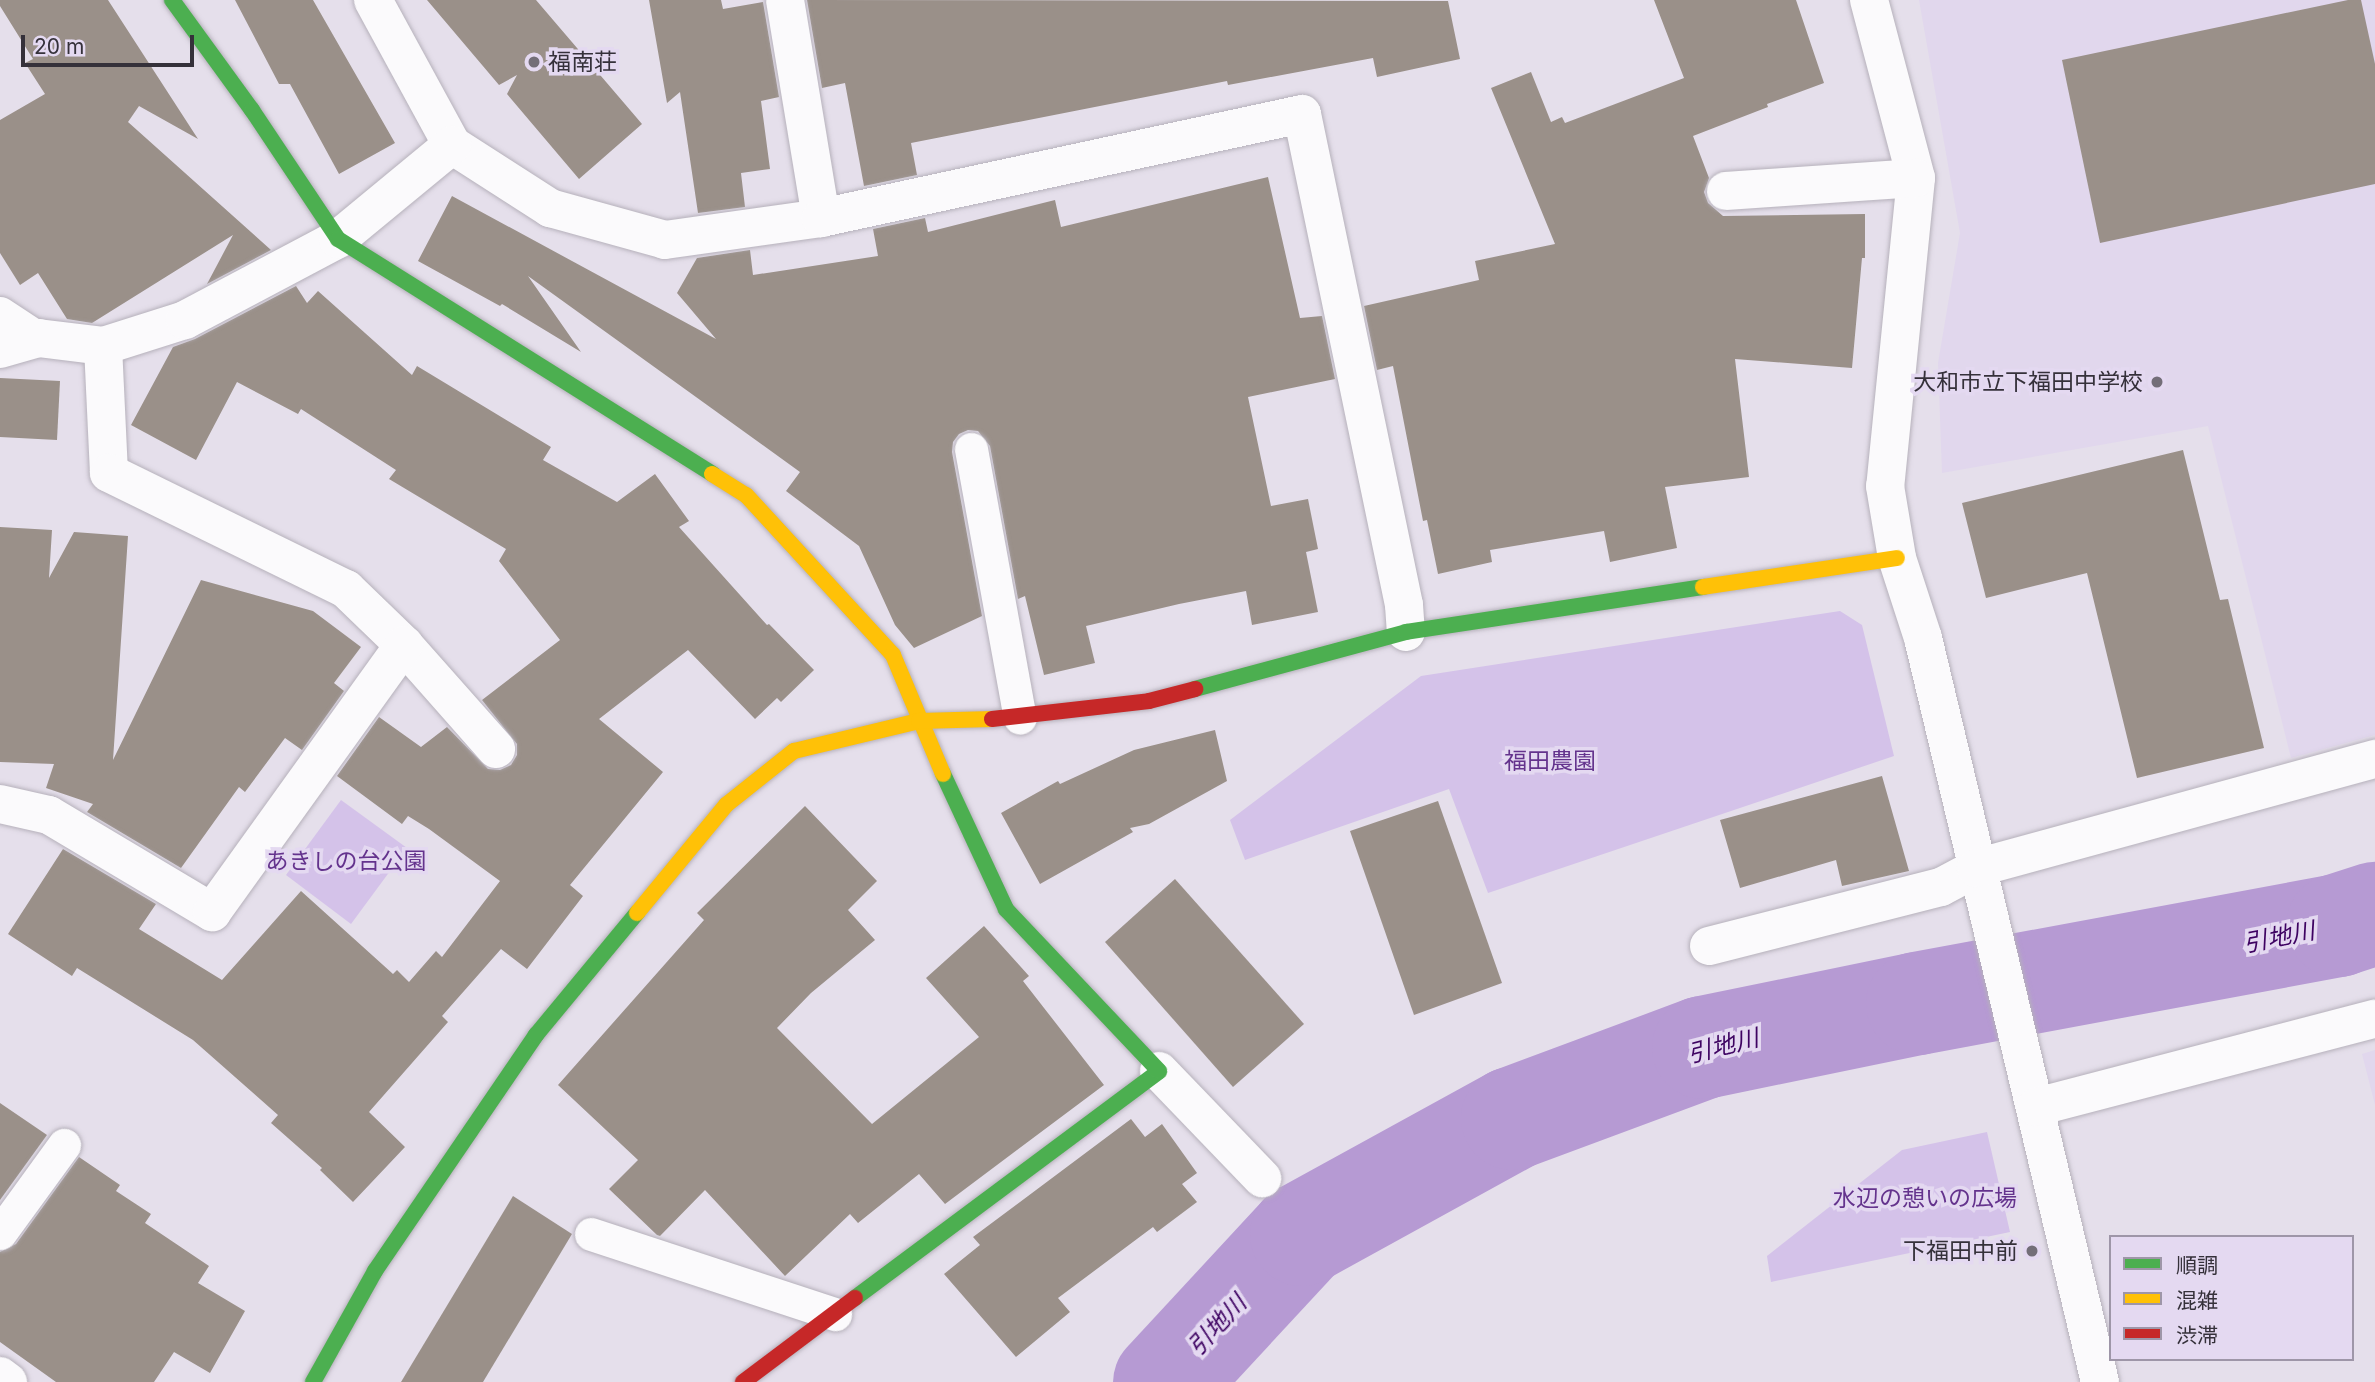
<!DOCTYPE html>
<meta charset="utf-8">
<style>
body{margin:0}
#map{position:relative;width:2375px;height:1382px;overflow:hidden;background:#e5dfeb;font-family:Inter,"Noto Sans JP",sans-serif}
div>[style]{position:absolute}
.built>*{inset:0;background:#e1d7ed}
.green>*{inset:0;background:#d4c2e9}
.river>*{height:103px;margin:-51.5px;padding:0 51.5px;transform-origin:51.5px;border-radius:51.5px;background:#b69ad3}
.building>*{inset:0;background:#9a9089}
.roads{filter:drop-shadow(0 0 2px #b6b1bb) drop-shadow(0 0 2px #b6b1bb)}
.lane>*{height:33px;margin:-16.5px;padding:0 16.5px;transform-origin:16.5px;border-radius:16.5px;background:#fbfafc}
.street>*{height:38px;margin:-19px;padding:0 19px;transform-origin:19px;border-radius:19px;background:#fbfafc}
.fast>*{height:16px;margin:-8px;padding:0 8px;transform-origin:8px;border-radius:8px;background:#4caf50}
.slow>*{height:16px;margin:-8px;padding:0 8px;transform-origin:8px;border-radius:8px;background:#ffc107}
.jam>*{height:16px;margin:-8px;padding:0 8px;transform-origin:8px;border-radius:8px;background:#c62828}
.dots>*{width:19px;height:19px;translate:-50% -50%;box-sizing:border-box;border:4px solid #e4d9f1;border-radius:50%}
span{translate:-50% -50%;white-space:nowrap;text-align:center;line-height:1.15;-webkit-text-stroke:7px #e4d9f1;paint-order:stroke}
.poi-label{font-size:23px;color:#35313a}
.left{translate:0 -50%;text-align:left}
.right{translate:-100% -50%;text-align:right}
.park-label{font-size:23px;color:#64338d}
.water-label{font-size:24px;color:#3e0362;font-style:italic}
.legend{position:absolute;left:2109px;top:1235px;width:245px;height:126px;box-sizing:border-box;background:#e4d9f1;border:2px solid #9e96a8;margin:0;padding:9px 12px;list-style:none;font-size:21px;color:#35313a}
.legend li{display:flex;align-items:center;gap:14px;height:35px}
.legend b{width:35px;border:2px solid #9e96a8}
.scale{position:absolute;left:21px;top:35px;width:173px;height:32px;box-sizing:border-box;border:4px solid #35313a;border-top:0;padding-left:9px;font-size:21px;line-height:24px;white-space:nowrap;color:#35313a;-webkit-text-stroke:5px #e4d9f1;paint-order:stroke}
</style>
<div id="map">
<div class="built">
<i style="clip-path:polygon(1919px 0,2375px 0,2375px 735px,2291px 758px,2208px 426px,1942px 473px,1938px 363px,1960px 233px)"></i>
<i style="clip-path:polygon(2375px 1050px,2375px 1105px,2362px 1054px)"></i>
</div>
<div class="green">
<i style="clip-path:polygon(1840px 611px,1862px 625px,1894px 756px,1488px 893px,1449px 789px,1245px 860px,1230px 820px,1421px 676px)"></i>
<i style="clip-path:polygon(341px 800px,407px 848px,351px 924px,286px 875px)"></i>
<i style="clip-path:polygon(1987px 1132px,2010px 1232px,1771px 1282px,1767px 1256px,1902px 1150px)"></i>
</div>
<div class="river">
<i style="left:1164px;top:1382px;width:202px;rotate:-47.2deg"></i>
<i style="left:1301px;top:1234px;width:241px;rotate:-28.8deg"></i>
<i style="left:1512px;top:1118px;width:204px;rotate:-20.4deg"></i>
<i style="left:1703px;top:1047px;width:218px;rotate:-11.6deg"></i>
<i style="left:1917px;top:1003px;width:427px;rotate:-10.5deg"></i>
<i style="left:2337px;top:925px;width:40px;rotate:-18deg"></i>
</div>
<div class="building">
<i style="clip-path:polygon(0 0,108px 0,198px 139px,139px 106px,128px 122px,271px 250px,207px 284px,233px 235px,92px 323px,67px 319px,38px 273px,20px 285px,0 253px,0 120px,45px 94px,25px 63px,33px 59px,0 6px)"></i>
<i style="clip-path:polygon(235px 0,313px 0,395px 143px,339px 174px,290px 84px,279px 84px)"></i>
<i style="clip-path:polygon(427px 0,536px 0,642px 124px,579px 179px,507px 94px,517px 75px,499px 85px)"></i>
<i style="clip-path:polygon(649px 0,721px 0,723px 9px,763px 2px,779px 97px,761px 101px,770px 169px,741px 173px,745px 207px,698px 213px,680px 92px,667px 103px)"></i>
<i style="clip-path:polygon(807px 0,1448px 1px,1460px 59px,1377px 77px,1373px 58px,1228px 85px,1227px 81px,911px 143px,917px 175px,864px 186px,845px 83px,822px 88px)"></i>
<i style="clip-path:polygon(1654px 0,1796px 0,1824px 83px,1767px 104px,1768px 107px,1693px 136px,1709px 178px,1704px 192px,1708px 203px,1723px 216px,1865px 214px,1865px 258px,1862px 258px,1852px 368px,1735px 359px,1749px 477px,1665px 487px,1677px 548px,1610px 562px,1604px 531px,1490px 550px,1492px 562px,1438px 574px,1427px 520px,1423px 521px,1393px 366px,1377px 370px,1364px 306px,1479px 280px,1475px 261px,1555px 244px,1491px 88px,1531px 72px,1551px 122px,1562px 117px,1565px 123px,1684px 78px)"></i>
<i style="clip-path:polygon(2348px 0,2361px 0,2375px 64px,2375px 184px,2100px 243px,2062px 60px)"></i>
<i style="clip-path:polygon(1268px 177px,1300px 318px,1322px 316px,1335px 379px,1248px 397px,1271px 506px,1308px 499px,1318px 549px,1306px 552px,1318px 612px,1252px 625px,1246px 591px,1179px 604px,1086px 626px,1095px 663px,1044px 675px,1025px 596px,1018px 599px,990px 446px,978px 431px,968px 430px,959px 434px,953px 442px,952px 452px,982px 616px,914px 648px,895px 625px,859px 546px,786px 491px,800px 472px,528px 276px,581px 352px,502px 304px,500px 306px,418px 261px,452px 196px,716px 339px,677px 293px,697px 258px,750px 250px,753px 275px,878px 256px,873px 229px,925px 218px,928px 232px,1055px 200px,1061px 227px)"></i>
<i style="clip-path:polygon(296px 286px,307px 303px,318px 291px,412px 375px,417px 366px,551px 447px,543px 460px,617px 502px,655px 474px,689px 521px,679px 527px,767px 625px,769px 624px,814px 670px,781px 702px,777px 698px,755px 719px,688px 650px,599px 719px,663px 772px,570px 885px,583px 896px,527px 969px,501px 949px,442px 1016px,448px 1022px,369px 1112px,405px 1147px,353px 1202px,320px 1170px,322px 1168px,271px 1123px,278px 1115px,193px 1040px,77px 968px,72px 976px,8px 934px,63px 849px,156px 904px,139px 929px,222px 980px,301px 891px,393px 974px,397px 970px,409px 982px,436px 951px,442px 957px,500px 881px,429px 829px,408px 816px,402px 824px,337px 776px,379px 717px,421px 747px,447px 727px,488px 769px,500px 770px,511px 765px,517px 755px,517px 744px,482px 700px,560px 640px,499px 561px,506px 549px,389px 479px,396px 470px,301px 409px,298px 414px,237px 382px,196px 460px,131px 425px,173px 347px,195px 339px)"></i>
<i style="clip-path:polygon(0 378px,60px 381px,57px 440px,0 437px)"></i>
<i style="clip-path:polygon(2183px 450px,2220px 600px,2228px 599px,2264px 748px,2137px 778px,2087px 573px,1986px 598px,1962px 503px)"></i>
<i style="clip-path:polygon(0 527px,52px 530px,49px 578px,74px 532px,128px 536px,113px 760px,201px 580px,313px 611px,361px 647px,334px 683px,344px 691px,302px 750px,285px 738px,245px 792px,239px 787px,181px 868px,87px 812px,93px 804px,46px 788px,54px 764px,0 762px)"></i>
<i style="clip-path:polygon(1215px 730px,1227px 781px,1149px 824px,1130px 828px,1133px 832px,1040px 884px,1001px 813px,1058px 781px,1060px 784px,1134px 750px)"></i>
<i style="clip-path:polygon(1882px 776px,1909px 871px,1842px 886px,1836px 860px,1740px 888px,1720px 820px)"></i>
<i style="clip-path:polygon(1438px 801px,1502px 983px,1414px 1015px,1350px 831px)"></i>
<i style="clip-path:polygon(805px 806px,877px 881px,848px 910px,875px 940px,811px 993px,777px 1028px,872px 1124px,979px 1037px,926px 978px,984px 926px,1029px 976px,1023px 981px,1104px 1085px,945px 1204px,919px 1174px,858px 1223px,850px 1214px,785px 1276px,705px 1190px,660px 1236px,657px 1235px,609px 1189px,638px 1160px,558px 1085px,704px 920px,697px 913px)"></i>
<i style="clip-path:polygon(1175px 879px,1304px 1024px,1233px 1087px,1105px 942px)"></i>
<i style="clip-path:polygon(0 1103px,47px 1135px,0 1200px)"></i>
<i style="clip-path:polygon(1131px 1119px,1145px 1137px,1162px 1124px,1197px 1173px,1182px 1184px,1197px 1202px,1157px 1232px,1153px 1227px,1058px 1298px,1070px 1312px,1016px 1357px,944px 1274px,980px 1245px,973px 1237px)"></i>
<i style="clip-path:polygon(79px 1157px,120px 1185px,116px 1191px,151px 1214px,145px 1223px,209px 1266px,198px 1283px,245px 1311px,210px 1373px,174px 1352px,154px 1382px,56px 1382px,0 1342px,0 1252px,16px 1244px)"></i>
<i style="clip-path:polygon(513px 1196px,572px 1234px,483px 1382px,401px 1382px)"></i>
</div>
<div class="roads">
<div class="lane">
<i style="left:0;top:313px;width:45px;rotate:33.3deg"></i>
<i style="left:971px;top:449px;width:273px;rotate:79.7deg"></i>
<i style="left:0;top:1233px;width:109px;rotate:-54deg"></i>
<i style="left:591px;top:1234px;width:257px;rotate:18.2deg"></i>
</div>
<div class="street">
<i style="left:373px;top:0;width:165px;rotate:61.4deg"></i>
<i style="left:452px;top:145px;width:117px;rotate:32.7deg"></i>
<i style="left:550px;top:208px;width:119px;rotate:15.5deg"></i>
<i style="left:665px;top:240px;width:158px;rotate:-8deg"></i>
<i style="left:785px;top:0;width:221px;rotate:80.6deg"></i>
<i style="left:821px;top:218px;width:492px;rotate:-12.2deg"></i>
<i style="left:1302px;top:114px;width:501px;rotate:78.26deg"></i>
<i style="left:1404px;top:605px;width:27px;rotate:86deg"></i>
<i style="left:1869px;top:0;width:184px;rotate:75.2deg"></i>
<i style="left:1916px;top:178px;width:310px;rotate:95.7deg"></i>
<i style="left:1885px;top:486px;width:73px;rotate:80.5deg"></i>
<i style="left:1897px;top:558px;width:84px;rotate:72deg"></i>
<i style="left:1923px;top:638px;width:765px;rotate:76.62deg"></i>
<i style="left:1726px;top:191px;width:190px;rotate:-3.9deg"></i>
<i style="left:103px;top:346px;width:127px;rotate:87.3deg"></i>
<i style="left:109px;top:473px;width:264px;rotate:26.1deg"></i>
<i style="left:346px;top:589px;width:81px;rotate:44deg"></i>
<i style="left:404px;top:645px;width:139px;rotate:48.5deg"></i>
<i style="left:0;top:349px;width:40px;rotate:-16deg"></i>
<i style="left:38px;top:338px;width:65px;rotate:7deg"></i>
<i style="left:103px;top:346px;width:86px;rotate:-17.6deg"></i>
<i style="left:185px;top:320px;width:173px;rotate:-27.9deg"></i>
<i style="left:338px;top:239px;width:148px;rotate:-39.5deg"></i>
<i style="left:0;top:804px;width:50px;rotate:12.7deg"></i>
<i style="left:49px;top:815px;width:190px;rotate:30.8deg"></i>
<i style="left:212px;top:912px;width:329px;rotate:-54.3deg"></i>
<i style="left:1709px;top:946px;width:239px;rotate:-14.3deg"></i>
<i style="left:1941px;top:887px;width:40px;rotate:-28deg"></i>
<i style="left:1976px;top:868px;width:414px;rotate:-15.3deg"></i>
<i style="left:1159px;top:1071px;width:149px;rotate:46.1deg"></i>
<i style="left:2036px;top:1107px;width:350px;rotate:-14.6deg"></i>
<i style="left:0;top:1376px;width:10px;rotate:37deg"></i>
</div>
<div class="fast">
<i style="left:172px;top:0;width:136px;rotate:54deg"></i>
<i style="left:252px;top:110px;width:155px;rotate:56.3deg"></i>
<i style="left:338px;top:239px;width:442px;rotate:32.1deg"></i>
<i style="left:1195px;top:689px;width:219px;rotate:-15.1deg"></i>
<i style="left:1406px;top:632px;width:300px;rotate:-8.6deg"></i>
<i style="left:855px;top:1298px;width:379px;rotate:-36.7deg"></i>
<i style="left:1159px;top:1071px;width:223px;rotate:-133.4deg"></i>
<i style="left:1006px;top:909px;width:149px;rotate:-115deg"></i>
<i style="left:313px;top:1382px;width:127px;rotate:-60.8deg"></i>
<i style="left:375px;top:1271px;width:286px;rotate:-55.7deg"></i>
<i style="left:536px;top:1035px;width:158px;rotate:-50.4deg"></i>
</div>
<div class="slow">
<i style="left:712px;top:474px;width:40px;rotate:32deg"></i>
<i style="left:746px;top:495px;width:217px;rotate:47.4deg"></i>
<i style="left:893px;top:655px;width:129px;rotate:67.2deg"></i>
<i style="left:1703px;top:587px;width:196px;rotate:-8.5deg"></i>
<i style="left:637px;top:913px;width:140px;rotate:-50.5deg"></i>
<i style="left:726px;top:805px;width:87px;rotate:-38.5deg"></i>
<i style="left:794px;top:751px;width:129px;rotate:-13.5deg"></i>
<i style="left:919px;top:721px;width:73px;rotate:-1.6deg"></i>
</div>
<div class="jam">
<i style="left:992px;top:719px;width:158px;rotate:-6.5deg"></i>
<i style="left:1149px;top:701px;width:48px;rotate:-14.6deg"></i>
<i style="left:743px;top:1382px;width:140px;rotate:-36.9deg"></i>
</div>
</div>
<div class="dots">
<i style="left:534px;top:62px;background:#736e78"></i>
<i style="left:2157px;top:382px;background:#736e78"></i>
<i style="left:2032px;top:1251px;background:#736e78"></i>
</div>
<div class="poi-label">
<span class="left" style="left:548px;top:62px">福南荘</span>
<span class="right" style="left:2143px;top:382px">大和市立下福田中学校</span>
<span class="right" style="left:2018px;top:1251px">下福田中前</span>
</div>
<div class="park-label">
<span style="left:1550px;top:761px">福田農園</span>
<span style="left:346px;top:861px">あきしの台公園</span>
<span style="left:1925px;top:1198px">水辺の憩いの広場</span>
</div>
<div class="water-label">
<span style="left:2279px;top:937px;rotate:-11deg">引地川</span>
<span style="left:1723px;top:1046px;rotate:-14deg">引地川</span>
<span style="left:1217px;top:1325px;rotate:-47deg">引地川</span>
</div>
<ul class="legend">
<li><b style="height:9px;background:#4caf50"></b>順調</li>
<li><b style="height:9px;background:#ffc107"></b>混雑</li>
<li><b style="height:9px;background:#c62828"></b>渋滞</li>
</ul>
<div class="scale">20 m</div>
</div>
